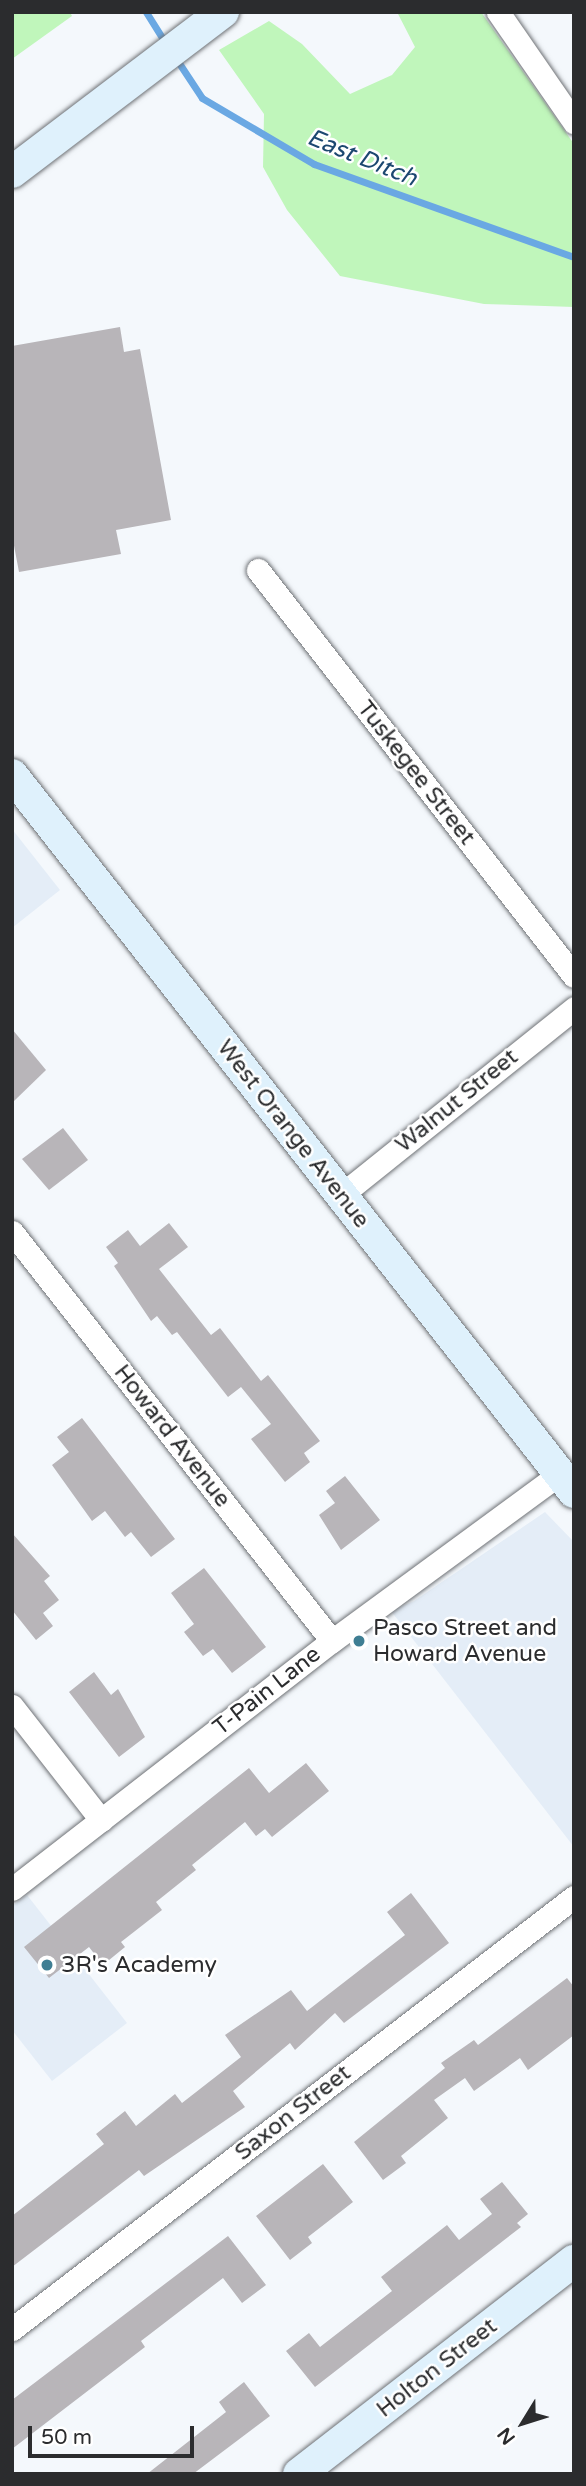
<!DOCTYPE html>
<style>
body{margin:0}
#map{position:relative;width:586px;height:2486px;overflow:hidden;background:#f4f8fc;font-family:"Varela Round",sans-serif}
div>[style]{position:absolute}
.built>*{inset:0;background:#e4edf7}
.green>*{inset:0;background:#c0f6bb}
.stream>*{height:7px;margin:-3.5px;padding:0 3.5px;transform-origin:3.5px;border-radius:3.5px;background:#6aa8e3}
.building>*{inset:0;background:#b8b5b9}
.roads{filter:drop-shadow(0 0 2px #6f7276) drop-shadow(0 0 2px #6f7276)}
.street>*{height:23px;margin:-11.5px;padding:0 11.5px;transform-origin:11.5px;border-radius:11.5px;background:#fff}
.secondary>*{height:32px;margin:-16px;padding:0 16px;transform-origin:16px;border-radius:16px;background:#dff1fc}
.dots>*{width:19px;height:19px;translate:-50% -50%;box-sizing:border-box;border:4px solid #fff;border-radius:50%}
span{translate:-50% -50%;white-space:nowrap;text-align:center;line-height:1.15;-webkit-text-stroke:5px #fff;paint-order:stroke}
.street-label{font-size:23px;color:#2b2c2e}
.poi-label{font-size:23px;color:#2b2c2e}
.left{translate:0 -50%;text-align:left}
.water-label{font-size:24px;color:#1c4870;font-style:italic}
.frame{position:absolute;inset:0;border:14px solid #2b2c2e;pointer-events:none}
.north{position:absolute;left:488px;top:2388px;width:70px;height:70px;-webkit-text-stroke:5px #fff;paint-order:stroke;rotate:232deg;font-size:19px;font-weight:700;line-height:28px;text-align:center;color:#2b2c2e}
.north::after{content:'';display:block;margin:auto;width:24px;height:32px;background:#2b2c2e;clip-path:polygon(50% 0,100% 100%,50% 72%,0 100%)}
.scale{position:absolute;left:28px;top:2426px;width:166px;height:32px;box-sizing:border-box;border:4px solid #2b2c2e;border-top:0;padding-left:9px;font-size:21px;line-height:24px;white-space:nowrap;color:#2b2c2e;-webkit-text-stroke:5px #fff;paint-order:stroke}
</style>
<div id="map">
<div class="built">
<i style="clip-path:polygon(12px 829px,60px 890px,12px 928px)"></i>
<i style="clip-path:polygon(545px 1512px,574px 1542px,574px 1847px,391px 1611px,414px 1601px)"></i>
<i style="clip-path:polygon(27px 1895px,127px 2023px,52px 2081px,12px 2030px,12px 1906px)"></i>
</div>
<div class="green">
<i style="clip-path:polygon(12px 12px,70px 12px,72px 16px,12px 59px)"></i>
<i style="clip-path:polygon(397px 12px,481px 12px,574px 144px,574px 307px,484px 304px,340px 276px,287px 210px,263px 167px,264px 114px,219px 50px,269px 21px,302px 44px,350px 94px,392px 75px,415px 47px)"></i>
</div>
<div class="stream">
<i style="left:146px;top:12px;width:38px;rotate:58deg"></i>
<i style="left:175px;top:57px;width:49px;rotate:56.6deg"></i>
<i style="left:202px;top:98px;width:130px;rotate:30.5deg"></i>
<i style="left:314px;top:164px;width:276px;rotate:19.7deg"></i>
</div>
<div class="building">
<i style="clip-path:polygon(120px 327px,124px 352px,140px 349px,171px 520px,116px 530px,121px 554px,19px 572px,12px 535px,12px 346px)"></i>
<i style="clip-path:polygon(12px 1029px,46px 1070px,12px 1103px)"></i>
<i style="clip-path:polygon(63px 1128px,88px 1160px,49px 1190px,22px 1159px)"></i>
<i style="clip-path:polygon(169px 1223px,188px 1247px,159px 1269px,211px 1335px,220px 1328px,261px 1381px,268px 1375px,320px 1441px,304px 1453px,310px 1462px,285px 1482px,251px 1439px,271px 1424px,241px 1387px,228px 1397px,177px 1332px,172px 1335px,157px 1316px,151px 1321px,114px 1266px,118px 1263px,106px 1247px,128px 1230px,140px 1246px)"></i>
<i style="clip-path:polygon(82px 1418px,175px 1539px,151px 1557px,131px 1532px,125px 1537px,105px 1511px,92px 1521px,52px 1465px,69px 1452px,57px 1437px)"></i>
<i style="clip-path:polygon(345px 1476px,380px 1520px,341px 1550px,319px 1515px,335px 1503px,326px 1491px)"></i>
<i style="clip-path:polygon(12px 1533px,50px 1576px,44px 1581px,59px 1600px,43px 1613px,53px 1626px,36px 1640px,12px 1610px)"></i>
<i style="clip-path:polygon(204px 1568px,266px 1647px,232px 1673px,213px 1649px,203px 1656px,184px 1632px,194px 1624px,171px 1593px)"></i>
<i style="clip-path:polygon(94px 1672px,111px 1695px,118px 1689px,145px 1737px,119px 1757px,69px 1692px)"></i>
<i style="clip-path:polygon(306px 1763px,329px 1791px,272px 1837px,265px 1829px,256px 1836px,245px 1822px,192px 1865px,196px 1870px,156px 1902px,162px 1910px,121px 1942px,125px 1947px,103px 1965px,89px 1947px,49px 1978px,24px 1947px,249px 1768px,269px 1793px)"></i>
<i style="clip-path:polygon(411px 1893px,449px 1943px,344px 2023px,335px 2013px,295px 2050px,290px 2043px,233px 2091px,245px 2107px,144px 2176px,139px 2170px,12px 2267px,12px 2216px,104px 2144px,96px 2134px,125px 2111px,136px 2126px,175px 2094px,182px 2103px,241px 2057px,225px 2035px,291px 1990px,307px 2011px,405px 1935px,387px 1912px)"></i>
<i style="clip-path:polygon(567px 1978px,574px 1987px,574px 2035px,528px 2070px,520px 2058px,474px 2091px,465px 2078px,434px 2100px,448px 2118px,401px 2156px,406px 2163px,383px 2180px,354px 2142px,445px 2068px,441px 2063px,474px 2040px,478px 2045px)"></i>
<i style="clip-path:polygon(323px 2164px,353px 2202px,308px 2237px,312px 2243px,290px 2260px,256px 2216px)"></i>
<i style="clip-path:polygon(502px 2182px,528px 2214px,517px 2223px,521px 2227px,315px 2387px,286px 2351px,309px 2333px,320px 2347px,392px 2291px,381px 2277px,447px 2225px,459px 2240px,492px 2214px,480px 2199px)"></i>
<i style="clip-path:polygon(228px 2236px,266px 2285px,242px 2303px,223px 2278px,141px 2341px,145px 2347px,12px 2449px,12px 2400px)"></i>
<i style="clip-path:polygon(244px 2382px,270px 2416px,193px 2474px,147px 2474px,226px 2412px,219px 2402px)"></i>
</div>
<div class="roads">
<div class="street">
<i style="left:498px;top:12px;width:134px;rotate:55.4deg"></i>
<i style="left:258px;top:570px;width:514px;rotate:52.11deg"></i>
<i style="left:341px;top:1195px;width:299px;rotate:-38.7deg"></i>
<i style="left:12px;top:1232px;width:519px;rotate:51.96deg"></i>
<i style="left:12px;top:1706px;width:145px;rotate:52deg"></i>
<i style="left:12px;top:1889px;width:405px;rotate:-37.8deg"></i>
<i style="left:332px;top:1641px;width:282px;rotate:-36.3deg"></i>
<i style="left:12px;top:2329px;width:709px;rotate:-37.55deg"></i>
</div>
<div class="secondary">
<i style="left:12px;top:172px;width:265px;rotate:-37.2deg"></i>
<i style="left:12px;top:775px;width:911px;rotate:51.91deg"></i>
<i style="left:299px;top:2474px;width:348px;rotate:-37.8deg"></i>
</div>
</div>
<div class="dots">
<i style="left:359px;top:1641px;background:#3f7e93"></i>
<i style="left:47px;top:1965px;background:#3f7e93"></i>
</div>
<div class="street-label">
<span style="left:416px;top:773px;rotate:52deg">Tuskegee Street</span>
<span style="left:457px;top:1101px;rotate:-39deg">Walnut Street</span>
<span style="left:293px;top:1134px;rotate:52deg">West Orange Avenue</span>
<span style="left:172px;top:1436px;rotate:52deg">Howard Avenue</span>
<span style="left:267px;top:1691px;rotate:-38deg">T-Pain Lane</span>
<span style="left:293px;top:2113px;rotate:-38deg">Saxon Street</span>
<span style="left:437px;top:2368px;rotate:-38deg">Holton Street</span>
</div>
<div class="poi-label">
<span class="left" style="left:373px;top:1641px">Pasco Street and<br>Howard Avenue</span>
<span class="left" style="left:61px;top:1965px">3R's Academy</span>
</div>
<div class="water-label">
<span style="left:362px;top:158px;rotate:22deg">East Ditch</span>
</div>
<div class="frame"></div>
<div class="north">N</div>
<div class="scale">50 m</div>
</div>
